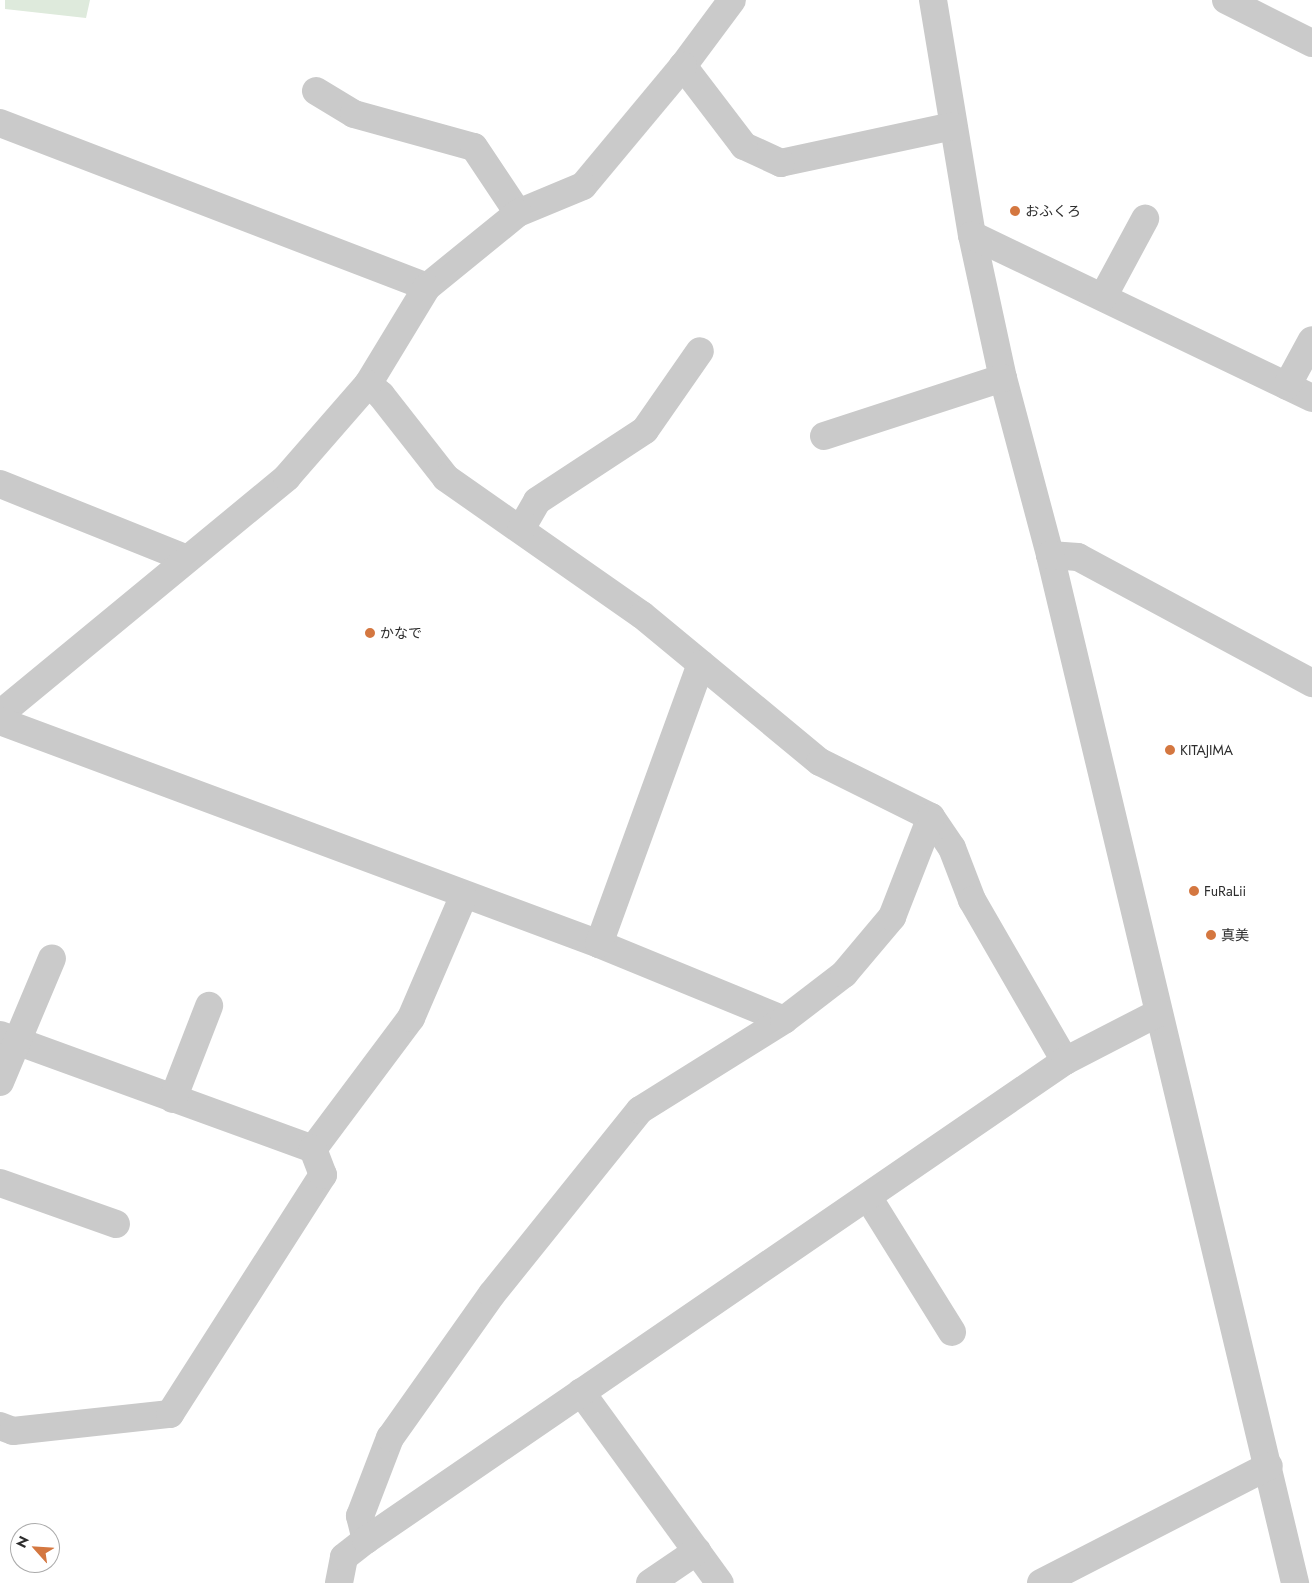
<!DOCTYPE html>
<meta charset="utf-8">
<style>
body{margin:0}
#map{position:relative;width:1312px;height:1583px;overflow:hidden;background:#fff;font-family:Jost,"Noto Sans JP",sans-serif}
div>[style]{position:absolute}
.green>*{inset:0;background:#deeadc}
.minor>*{height:28px;margin:-14px;padding:0 14px;transform-origin:14px;border-radius:14px;background:#cacaca}
.dots>*{width:14px;height:14px;translate:-50% -50%;box-sizing:border-box;border:2px solid #fff;border-radius:50%}
span{translate:-50% -50%;white-space:nowrap;text-align:center;line-height:1.15;-webkit-text-stroke:5px #fff;paint-order:stroke}
.poi-label{font-size:14px;color:#2d2d2d}
.left{translate:0 -50%;text-align:left}
.north{position:absolute;left:10px;top:1523px;width:50px;height:50px;box-sizing:border-box;background:#fff;border:1px solid #ababab;border-radius:50%;rotate:296deg;font-size:14px;font-weight:700;line-height:20px;text-align:center;color:#2d2d2d}
.north::after{content:'';display:block;margin:auto;width:18px;height:22px;background:#d47740;clip-path:polygon(50% 0,100% 100%,50% 72%,0 100%)}
</style>
<div id="map">
<div class="green">
<i style="clip-path:polygon(5px 0,90px 0,86px 18px,5px 9px)"></i>
</div>
<div class="minor">
<i style="left:933px;top:0;width:238px;rotate:80.6deg"></i>
<i style="left:972px;top:235px;width:146px;rotate:77.8deg"></i>
<i style="left:1003px;top:378px;width:183px;rotate:75.1deg"></i>
<i style="left:1050px;top:555px;width:1057px;rotate:76.59deg"></i>
<i style="left:1226px;top:0;width:96px;rotate:26.6deg"></i>
<i style="left:683px;top:66px;width:82px;rotate:-53.4deg"></i>
<i style="left:316px;top:91px;width:44px;rotate:31.2deg"></i>
<i style="left:354px;top:114px;width:124px;rotate:15.4deg"></i>
<i style="left:474px;top:147px;width:79px;rotate:56.3deg"></i>
<i style="left:0;top:123px;width:457px;rotate:21deg"></i>
<i style="left:953px;top:126px;width:176px;rotate:167.9deg"></i>
<i style="left:781px;top:163px;width:41px;rotate:-155.3deg"></i>
<i style="left:744px;top:146px;width:101px;rotate:-127.3deg"></i>
<i style="left:683px;top:66px;width:156px;rotate:129.8deg"></i>
<i style="left:583px;top:186px;width:70px;rotate:157.4deg"></i>
<i style="left:518px;top:213px;width:117px;rotate:140.9deg"></i>
<i style="left:427px;top:287px;width:114px;rotate:121.3deg"></i>
<i style="left:368px;top:384px;width:17px;rotate:40deg"></i>
<i style="left:381px;top:395px;width:105px;rotate:51.9deg"></i>
<i style="left:446px;top:478px;width:239px;rotate:35deg"></i>
<i style="left:642px;top:615px;width:231px;rotate:39.6deg"></i>
<i style="left:820px;top:762px;width:124px;rotate:26.4deg"></i>
<i style="left:931px;top:817px;width:37px;rotate:56deg"></i>
<i style="left:952px;top:848px;width:56px;rotate:69deg"></i>
<i style="left:972px;top:900px;width:186px;rotate:60deg"></i>
<i style="left:972px;top:235px;width:377px;rotate:25.6deg"></i>
<i style="left:1103px;top:297px;width:89px;rotate:-61.7deg"></i>
<i style="left:1287px;top:386px;width:52px;rotate:-61.5deg"></i>
<i style="left:824px;top:436px;width:188px;rotate:-18deg"></i>
<i style="left:0;top:484px;width:199px;rotate:21.8deg"></i>
<i style="left:521px;top:529px;width:32px;rotate:-60deg"></i>
<i style="left:537px;top:501px;width:129px;rotate:-33.3deg"></i>
<i style="left:645px;top:430px;width:96px;rotate:-55.2deg"></i>
<i style="left:1050px;top:555px;width:28px;rotate:4deg"></i>
<i style="left:1078px;top:557px;width:266px;rotate:28.3deg"></i>
<i style="left:0;top:714px;width:372px;rotate:-39.5deg"></i>
<i style="left:287px;top:477px;width:123px;rotate:-48.9deg"></i>
<i style="left:0;top:721px;width:639px;rotate:20.42deg"></i>
<i style="left:599px;top:944px;width:200px;rotate:22.3deg"></i>
<i style="left:599px;top:944px;width:298px;rotate:-70deg"></i>
<i style="left:0;top:1035px;width:333px;rotate:20deg"></i>
<i style="left:0;top:1082px;width:134px;rotate:-67.2deg"></i>
<i style="left:173px;top:1099px;width:100px;rotate:-68.8deg"></i>
<i style="left:313px;top:1149px;width:164px;rotate:-53.2deg"></i>
<i style="left:411px;top:1018px;width:132px;rotate:-66.7deg"></i>
<i style="left:0;top:1183px;width:123px;rotate:19.5deg"></i>
<i style="left:868px;top:1197px;width:159px;rotate:58.1deg"></i>
<i style="left:581px;top:1392px;width:236px;rotate:54deg"></i>
<i style="left:0;top:1426px;width:14px;rotate:21deg"></i>
<i style="left:13px;top:1431px;width:158px;rotate:-6.2deg"></i>
<i style="left:170px;top:1414px;width:284px;rotate:-57.4deg"></i>
<i style="left:323px;top:1175px;width:28px;rotate:-111deg"></i>
<i style="left:366px;top:1540px;width:25px;rotate:-104deg"></i>
<i style="left:360px;top:1516px;width:84px;rotate:-69deg"></i>
<i style="left:390px;top:1438px;width:176px;rotate:-54.7deg"></i>
<i style="left:492px;top:1294px;width:236px;rotate:-51.2deg"></i>
<i style="left:640px;top:1110px;width:170px;rotate:-32deg"></i>
<i style="left:784px;top:1020px;width:76px;rotate:-37.5deg"></i>
<i style="left:844px;top:974px;width:75px;rotate:-49.9deg"></i>
<i style="left:892px;top:917px;width:107px;rotate:-68.7deg"></i>
<i style="left:339px;top:1583px;width:26px;rotate:-79deg"></i>
<i style="left:344px;top:1557px;width:28px;rotate:-38deg"></i>
<i style="left:366px;top:1540px;width:847px;rotate:-34.42deg"></i>
<i style="left:1065px;top:1061px;width:105px;rotate:-27.3deg"></i>
<i style="left:650px;top:1583px;width:57px;rotate:-34.2deg"></i>
<i style="left:1041px;top:1583px;width:256px;rotate:-27.2deg"></i>
</div>
<div class="dots">
<i style="left:1015px;top:211px;background:#d47740"></i>
<i style="left:370px;top:633px;background:#d47740"></i>
<i style="left:1170px;top:750px;background:#d47740"></i>
<i style="left:1194px;top:891px;background:#d47740"></i>
<i style="left:1211px;top:935px;background:#d47740"></i>
</div>
<div class="poi-label">
<span class="left" style="left:1025px;top:211px">おふくろ</span>
<span class="left" style="left:380px;top:633px">かなで</span>
<span class="left" style="left:1180px;top:750px">KITAJIMA</span>
<span class="left" style="left:1204px;top:891px">FuRaLii</span>
<span class="left" style="left:1221px;top:935px">真美</span>
</div>
<div class="north">N</div>
</div>
